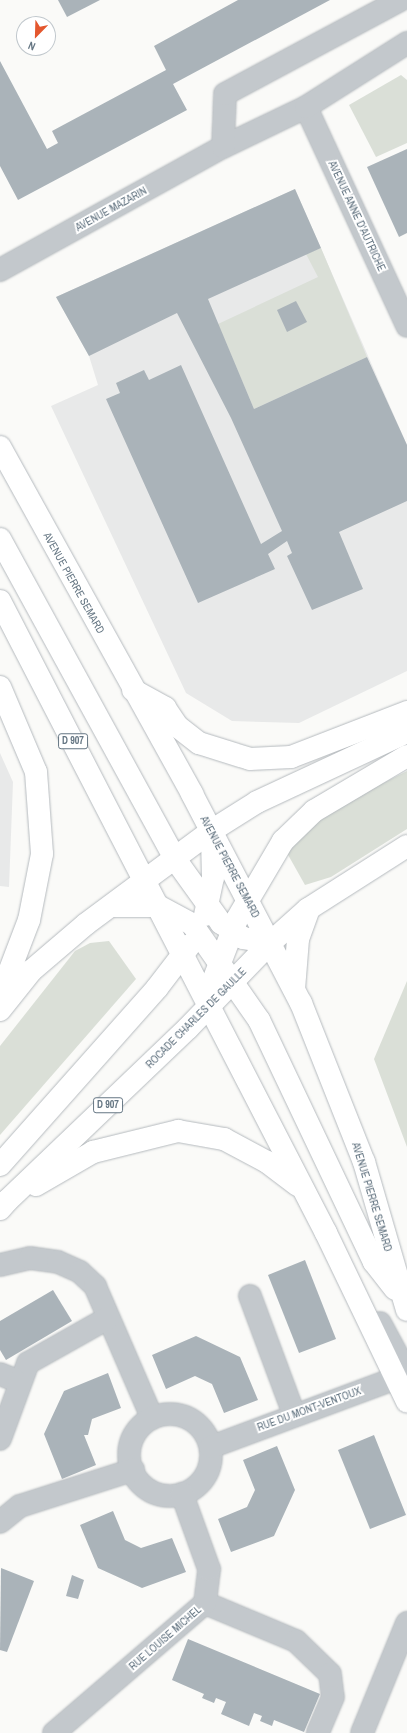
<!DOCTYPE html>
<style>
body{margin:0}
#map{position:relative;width:407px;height:1733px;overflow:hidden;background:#fafaf8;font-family:"Archivo Narrow",sans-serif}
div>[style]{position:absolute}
.built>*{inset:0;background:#e8e9e9}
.green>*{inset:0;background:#dadfd7}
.building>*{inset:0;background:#aab3b9}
.roads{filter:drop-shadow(0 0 1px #b5babe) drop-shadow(0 0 1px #b5babe)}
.minor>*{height:22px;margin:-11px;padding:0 11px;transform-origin:11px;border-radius:11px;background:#c3c8cc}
.minor>.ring{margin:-11px;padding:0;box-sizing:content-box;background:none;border:22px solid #c3c8cc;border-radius:50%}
.major>*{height:22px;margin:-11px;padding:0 11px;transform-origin:11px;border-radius:11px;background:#fff}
.highway>*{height:22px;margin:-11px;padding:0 11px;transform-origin:11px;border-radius:11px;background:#fff}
span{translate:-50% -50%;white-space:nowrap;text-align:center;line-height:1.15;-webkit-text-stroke:4px #fff;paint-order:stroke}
.shield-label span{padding:1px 3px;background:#fff;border:1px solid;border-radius:3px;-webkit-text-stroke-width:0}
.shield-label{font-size:10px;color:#657683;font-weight:700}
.street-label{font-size:11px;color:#657683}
.north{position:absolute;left:16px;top:16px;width:40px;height:40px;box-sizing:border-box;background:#fff;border:1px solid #c1c8cd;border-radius:50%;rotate:203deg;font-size:11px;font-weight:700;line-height:16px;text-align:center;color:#657683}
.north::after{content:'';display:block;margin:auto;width:14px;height:18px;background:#e4572e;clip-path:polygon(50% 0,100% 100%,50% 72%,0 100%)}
</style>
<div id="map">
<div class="built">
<i style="clip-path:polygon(295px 189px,407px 445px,407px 671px,299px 723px,232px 721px,186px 693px,51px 406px,98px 385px,89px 356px,56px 297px)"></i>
<i style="clip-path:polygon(0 753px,13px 782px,9px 887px,0 886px)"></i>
</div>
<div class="green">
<i style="clip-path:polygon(401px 75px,407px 80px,407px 143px,376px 157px,349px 105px)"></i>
<i style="clip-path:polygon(321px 248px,367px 357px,254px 409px,218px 324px,318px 277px,306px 254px)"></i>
<i style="clip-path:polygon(407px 771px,407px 829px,331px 877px,305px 885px,287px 853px,308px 829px,341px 804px)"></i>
<i style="clip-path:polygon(109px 941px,136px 979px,0 1135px,0 1046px,75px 951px,90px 943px)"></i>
<i style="clip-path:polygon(407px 981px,407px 1147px,374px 1059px)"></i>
</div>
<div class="building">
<i style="clip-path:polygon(58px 0,100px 0,67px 17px)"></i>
<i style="clip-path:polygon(238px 0,330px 0,173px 84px,187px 110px,18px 200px,0 166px,0 61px,47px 149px,58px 143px,52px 131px,166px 70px,154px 46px)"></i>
<i style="clip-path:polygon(407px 149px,407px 233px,399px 237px,367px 167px)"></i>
<i style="clip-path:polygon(295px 189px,321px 248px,208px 299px,254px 409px,367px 357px,407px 445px,407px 501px,339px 532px,363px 589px,312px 610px,287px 556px,292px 553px,287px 541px,268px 554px,275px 569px,198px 603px,106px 399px,120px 393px,116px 383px,144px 370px,149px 380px,181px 365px,261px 544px,282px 531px,231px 418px,177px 313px,89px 356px,56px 297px)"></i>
<i style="clip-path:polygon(296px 301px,307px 322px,287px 332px,277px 310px)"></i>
<i style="clip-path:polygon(305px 1260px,336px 1339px,299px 1353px,268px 1275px)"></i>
<i style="clip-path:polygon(53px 1290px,72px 1321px,6px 1360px,0 1350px,0 1321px)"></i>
<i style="clip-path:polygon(196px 1336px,240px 1357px,258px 1400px,224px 1413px,212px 1384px,195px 1376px,166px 1389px,152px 1355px)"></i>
<i style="clip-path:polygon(108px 1373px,121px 1408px,92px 1419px,88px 1435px,84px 1435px,96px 1465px,62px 1479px,44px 1434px,64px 1391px)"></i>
<i style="clip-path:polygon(374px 1435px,406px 1515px,370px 1529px,338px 1450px)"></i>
<i style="clip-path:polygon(277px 1446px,295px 1490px,274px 1536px,231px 1552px,218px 1519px,247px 1507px,255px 1490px,243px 1460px)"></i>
<i style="clip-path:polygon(113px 1511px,125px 1540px,141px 1548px,172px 1538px,186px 1572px,142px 1588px,98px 1568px,80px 1525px)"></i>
<i style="clip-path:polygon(1px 1568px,34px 1581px,7px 1652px,0 1650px)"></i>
<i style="clip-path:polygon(72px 1575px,84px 1580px,78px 1599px,66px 1596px)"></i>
<i style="clip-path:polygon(188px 1639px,320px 1694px,304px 1732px,274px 1720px,272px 1726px,260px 1721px,262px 1716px,254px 1713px,249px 1726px,221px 1714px,226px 1702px,216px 1698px,214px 1703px,202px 1698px,204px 1694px,172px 1680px)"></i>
</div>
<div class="roads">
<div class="minor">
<i style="left:306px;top:107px;width:241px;rotate:65.2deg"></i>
<i style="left:223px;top:147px;width:92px;rotate:-25.7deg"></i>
<i style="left:306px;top:107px;width:120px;rotate:-32.4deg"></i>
<i style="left:0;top:270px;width:255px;rotate:-28.9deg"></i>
<i style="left:223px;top:147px;width:53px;rotate:-87.8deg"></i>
<i style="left:225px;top:94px;width:199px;rotate:-28.2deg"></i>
<i style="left:0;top:1265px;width:31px;rotate:-13deg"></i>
<i style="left:30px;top:1258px;width:28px;rotate:8deg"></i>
<i style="left:58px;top:1262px;width:24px;rotate:24deg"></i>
<i style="left:80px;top:1272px;width:21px;rotate:43deg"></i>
<i style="left:95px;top:1286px;width:144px;rotate:66.6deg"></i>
<i style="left:250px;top:1296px;width:126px;rotate:69.6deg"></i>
<i style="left:380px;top:1323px;width:57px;rotate:61.6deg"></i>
<i style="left:0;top:1374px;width:22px;rotate:22deg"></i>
<i class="ring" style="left:129px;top:1414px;width:60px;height:60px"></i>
<i style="left:0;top:1439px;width:81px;rotate:-69.8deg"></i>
<i style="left:28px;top:1363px;width:92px;rotate:-29.4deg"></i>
<i style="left:211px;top:1447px;width:209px;rotate:-20.4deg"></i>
<i style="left:0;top:1522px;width:26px;rotate:-39deg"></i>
<i style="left:20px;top:1506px;width:119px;rotate:-17.7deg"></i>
<i style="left:205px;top:1603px;width:99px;rotate:22.7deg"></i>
<i style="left:296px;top:1641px;width:47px;rotate:44.1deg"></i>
<i style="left:330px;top:1674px;width:23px;rotate:83deg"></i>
<i style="left:333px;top:1697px;width:39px;rotate:113deg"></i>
<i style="left:54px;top:1733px;width:199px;rotate:-40.7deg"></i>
<i style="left:205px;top:1603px;width:34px;rotate:-83deg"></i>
<i style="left:209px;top:1569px;width:80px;rotate:-109.8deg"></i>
<i style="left:362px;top:1733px;width:119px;rotate:-67.8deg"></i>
</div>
<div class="major">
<i style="left:0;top:447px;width:397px;rotate:61deg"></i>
<i style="left:192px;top:794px;width:236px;rotate:62.5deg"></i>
<i style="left:301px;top:1003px;width:171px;rotate:68.4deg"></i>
<i style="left:364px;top:1162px;width:154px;rotate:73.8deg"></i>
<i style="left:0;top:539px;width:365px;rotate:61.3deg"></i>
<i style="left:175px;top:859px;width:79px;rotate:54.3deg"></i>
<i style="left:221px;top:923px;width:27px;rotate:34deg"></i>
<i style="left:243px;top:938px;width:27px;rotate:10deg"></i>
<i style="left:0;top:601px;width:711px;rotate:62.71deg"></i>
<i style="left:326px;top:1233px;width:187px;rotate:64.3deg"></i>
<i style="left:0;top:687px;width:92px;rotate:67deg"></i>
<i style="left:36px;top:772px;width:82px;rotate:85.8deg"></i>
<i style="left:42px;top:854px;width:67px;rotate:101.1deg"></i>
<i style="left:29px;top:920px;width:81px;rotate:110.9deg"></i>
<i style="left:133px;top:690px;width:37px;rotate:29deg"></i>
<i style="left:165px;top:708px;width:22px;rotate:56deg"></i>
<i style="left:177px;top:726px;width:28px;rotate:38deg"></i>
<i style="left:199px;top:743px;width:53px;rotate:17.4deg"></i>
<i style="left:250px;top:759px;width:41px;rotate:-2.8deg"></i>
<i style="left:291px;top:757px;width:124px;rotate:-21.2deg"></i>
<i style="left:113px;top:906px;width:45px"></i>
<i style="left:158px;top:906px;width:38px;rotate:28deg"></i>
<i style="left:192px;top:924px;width:117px;rotate:55.1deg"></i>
<i style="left:259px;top:1020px;width:268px;rotate:64.6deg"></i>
<i style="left:374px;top:1262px;width:34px;rotate:52deg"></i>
<i style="left:205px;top:915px;width:38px;rotate:-78deg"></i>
<i style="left:213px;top:878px;width:40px;rotate:-91.4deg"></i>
<i style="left:294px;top:989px;width:50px;rotate:-85.4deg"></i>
<i style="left:298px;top:939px;width:30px;rotate:-70deg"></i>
<i style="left:209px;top:1008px;width:27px;rotate:-82deg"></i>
<i style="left:213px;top:981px;width:66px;rotate:-68.8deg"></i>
<i style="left:237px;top:919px;width:91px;rotate:-59.5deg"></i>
<i style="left:283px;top:841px;width:43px;rotate:-44.1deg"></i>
<i style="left:314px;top:811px;width:108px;rotate:-30.6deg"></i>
<i style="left:0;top:1010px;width:50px;rotate:-51.5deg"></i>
<i style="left:31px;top:971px;width:72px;rotate:-40.5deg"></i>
<i style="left:86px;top:924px;width:156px;rotate:-36.6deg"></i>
<i style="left:211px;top:831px;width:54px;rotate:-32.2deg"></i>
<i style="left:257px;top:802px;width:166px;rotate:-25deg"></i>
<i style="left:0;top:1165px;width:237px;rotate:-48.4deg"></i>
<i style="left:157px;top:988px;width:54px;rotate:-52.5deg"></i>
<i style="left:36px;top:1185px;width:66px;rotate:-30.1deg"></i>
<i style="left:93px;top:1152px;width:88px;rotate:-13.9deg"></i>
<i style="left:178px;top:1131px;width:47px;rotate:9.9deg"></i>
<i style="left:224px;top:1139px;width:49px;rotate:28.1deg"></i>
<i style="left:267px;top:1162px;width:38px;rotate:37deg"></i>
<i style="left:7px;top:1201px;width:250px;rotate:-43.7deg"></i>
<i style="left:188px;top:1028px;width:118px;rotate:-46deg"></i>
<i style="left:270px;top:943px;width:51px;rotate:-41.8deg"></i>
<i style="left:308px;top:909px;width:117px;rotate:-32.5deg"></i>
</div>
<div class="highway">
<i style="left:0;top:1209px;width:11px;rotate:-49deg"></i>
</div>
</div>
<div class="shield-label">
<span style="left:73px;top:741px">D 907</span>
<span style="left:108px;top:1105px">D 907</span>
</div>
<div class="street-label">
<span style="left:111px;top:209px;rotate:-29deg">AVENUE MAZARIN</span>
<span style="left:357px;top:216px;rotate:65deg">AVENUE ANNE D'AUTRICHE</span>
<span style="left:74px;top:583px;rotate:61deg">AVENUE PIERRE SEMARD</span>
<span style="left:230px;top:867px;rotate:62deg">AVENUE PIERRE SEMARD</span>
<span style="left:196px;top:1018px;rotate:-45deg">ROCADE CHARLES DE GAULLE</span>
<span style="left:372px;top:1197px;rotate:73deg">AVENUE PIERRE SEMARD</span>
<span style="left:309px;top:1409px;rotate:-20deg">RUE DU MONT-VENTOUX</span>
<span style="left:165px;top:1638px;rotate:-41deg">RUE LOUISE MICHEL</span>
</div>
<div class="north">N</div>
</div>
